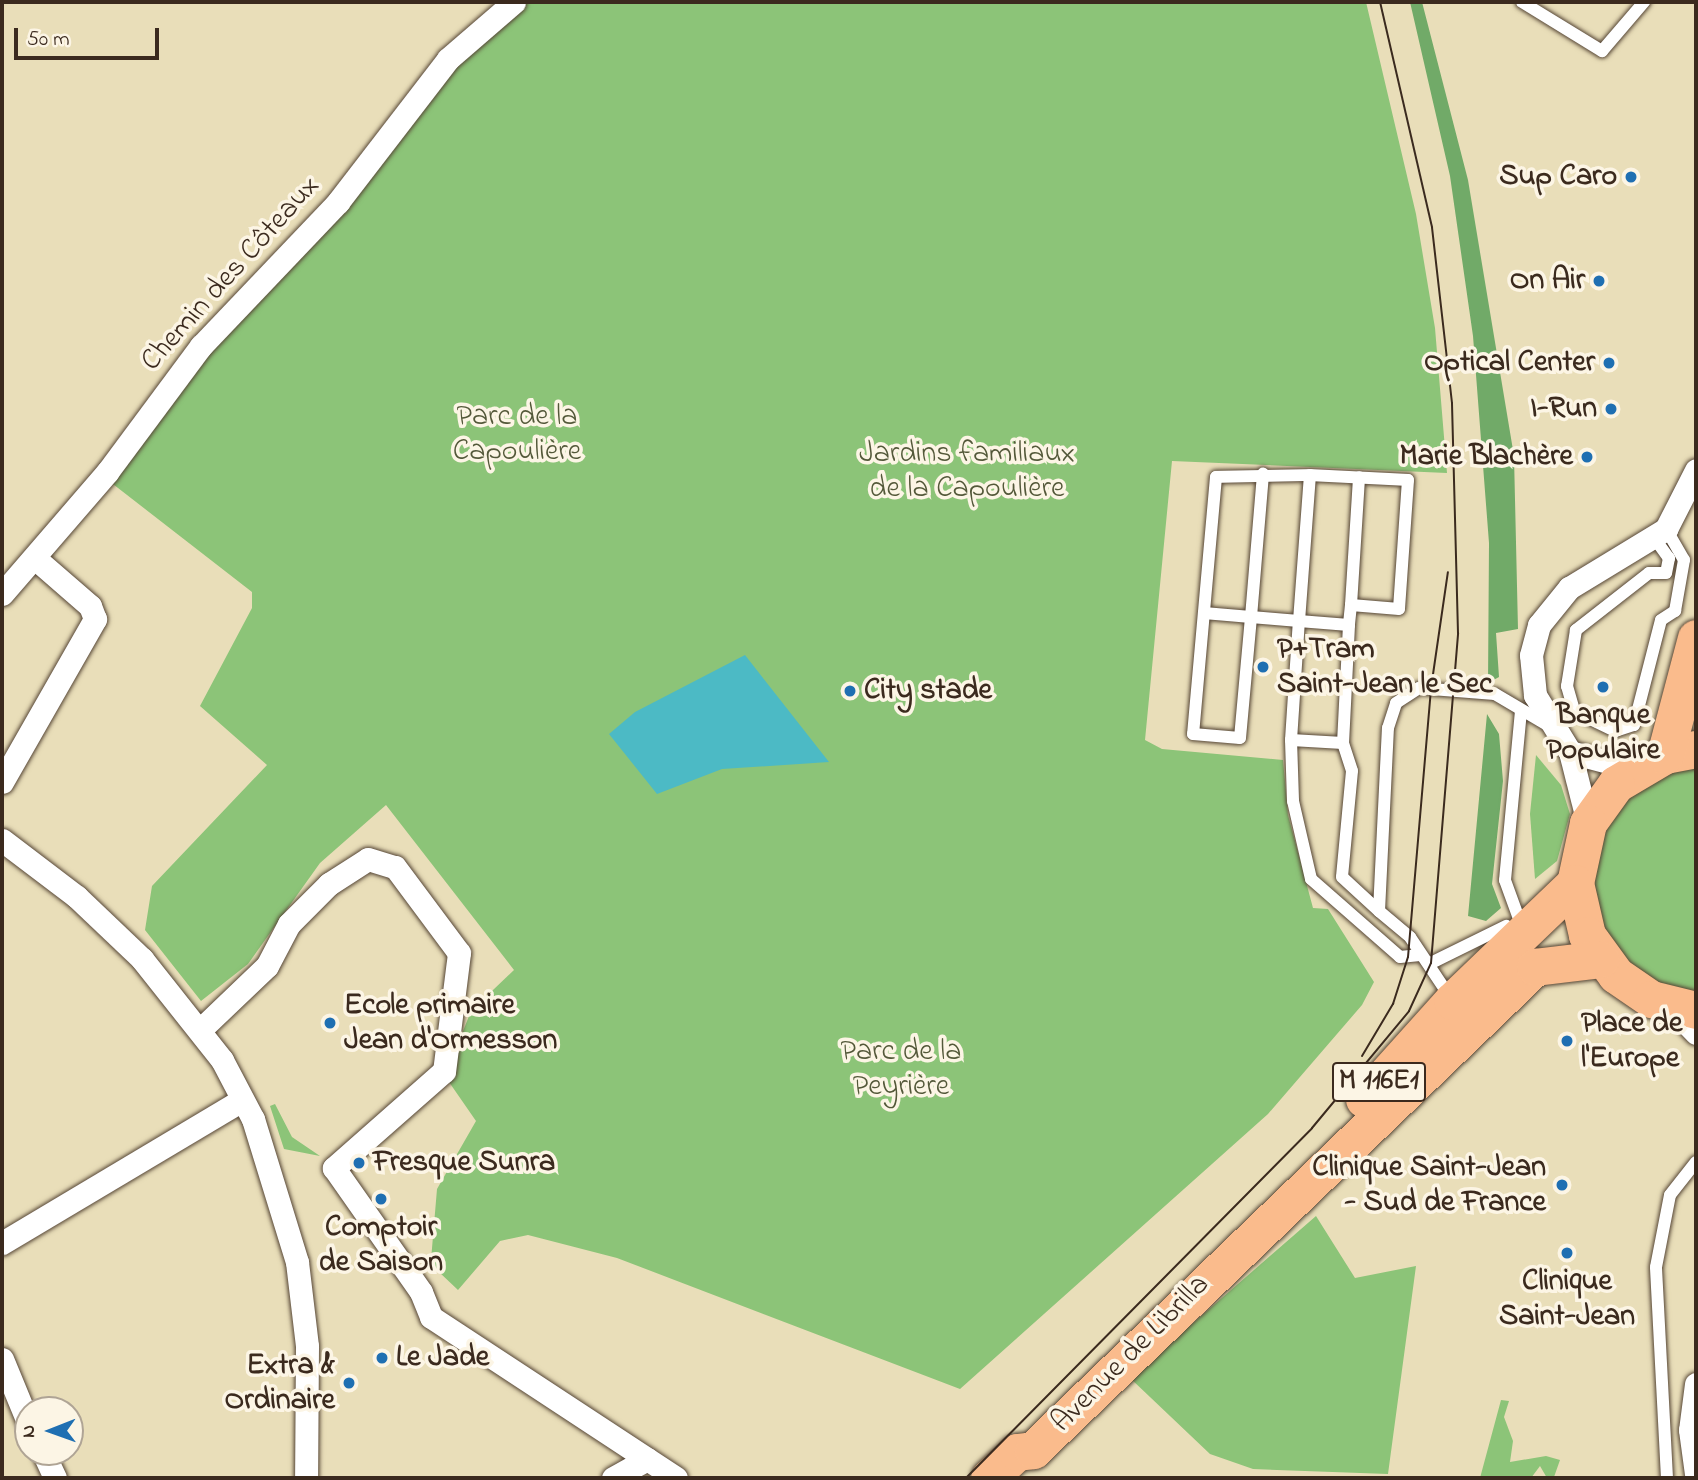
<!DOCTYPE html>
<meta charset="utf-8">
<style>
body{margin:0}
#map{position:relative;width:1698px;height:1480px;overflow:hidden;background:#e9deb9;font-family:"Indie Flower",sans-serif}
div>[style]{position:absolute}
.green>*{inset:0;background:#8cc478}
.forest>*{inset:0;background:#71aa68}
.water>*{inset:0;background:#4cbac5}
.roads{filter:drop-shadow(0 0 2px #554535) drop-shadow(0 0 2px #554535)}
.service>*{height:12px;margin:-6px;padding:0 6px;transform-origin:6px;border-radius:6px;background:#fff}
.minor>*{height:23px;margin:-11.5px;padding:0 11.5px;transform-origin:11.5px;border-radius:11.5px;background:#fff}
.primary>*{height:37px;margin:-18.5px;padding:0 18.5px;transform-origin:18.5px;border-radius:18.5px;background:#fabb8c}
.tram>*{height:2px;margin:-1px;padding:0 1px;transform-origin:1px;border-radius:1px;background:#3b2a1e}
.dots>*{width:19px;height:19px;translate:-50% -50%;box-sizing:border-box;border:4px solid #fcf5e5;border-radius:50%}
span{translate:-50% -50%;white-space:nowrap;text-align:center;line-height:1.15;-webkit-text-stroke:7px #fcf5e5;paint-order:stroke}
.shield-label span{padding:2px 5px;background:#fcf5e5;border:2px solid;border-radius:5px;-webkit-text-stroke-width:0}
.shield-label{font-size:28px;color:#3b2a1e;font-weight:700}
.poi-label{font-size:30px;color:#3b2a1e;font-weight:700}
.right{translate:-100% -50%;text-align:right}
.left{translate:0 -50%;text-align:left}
.street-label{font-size:30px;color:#3b2a1e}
.park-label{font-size:30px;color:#535839}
.frame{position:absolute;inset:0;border:4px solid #3b2a1e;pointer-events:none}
.north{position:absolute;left:14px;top:1396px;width:70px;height:70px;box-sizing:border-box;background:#fcf5e5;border:2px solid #afa495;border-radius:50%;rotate:269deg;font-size:19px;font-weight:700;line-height:28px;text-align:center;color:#3b2a1e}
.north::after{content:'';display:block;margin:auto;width:24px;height:32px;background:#1f6fb2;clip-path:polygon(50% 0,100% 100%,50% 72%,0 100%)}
.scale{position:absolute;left:14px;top:28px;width:145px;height:32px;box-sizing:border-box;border:4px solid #3b2a1e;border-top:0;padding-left:9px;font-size:21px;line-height:24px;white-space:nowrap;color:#3b2a1e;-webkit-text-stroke:5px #fcf5e5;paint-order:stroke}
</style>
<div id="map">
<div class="green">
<i style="clip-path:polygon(524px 2px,1366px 2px,1416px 214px,1435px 328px,1447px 473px,1172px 461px,1145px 740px,1162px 749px,1283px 760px,1288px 815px,1313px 908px,1328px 909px,1374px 982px,1362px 1005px,1268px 1114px,960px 1389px,617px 1258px,528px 1235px,500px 1241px,458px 1290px,439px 1272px,431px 1260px,437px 1189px,476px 1121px,449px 1082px,448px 1069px,471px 1011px,514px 970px,386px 805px,320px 863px,248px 964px,201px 1001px,145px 930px,152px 886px,267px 765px,200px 706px,252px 608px,252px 592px,109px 481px,188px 377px,371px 178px,485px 30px)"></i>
<i style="clip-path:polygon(1536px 755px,1561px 785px,1570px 814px,1557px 861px,1535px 879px,1530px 814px)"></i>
<i style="clip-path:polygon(1696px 762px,1696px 998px,1644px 981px,1599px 932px,1588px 866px,1614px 804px,1670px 767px)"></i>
<i style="clip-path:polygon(275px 1104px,292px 1137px,320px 1156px,284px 1149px,270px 1106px)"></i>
<i style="clip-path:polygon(1316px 1216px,1355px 1278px,1416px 1266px,1388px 1474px,1253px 1469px,1210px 1454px,1130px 1378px)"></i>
<i style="clip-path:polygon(1501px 1400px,1509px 1401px,1504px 1417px,1513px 1441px,1510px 1462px,1546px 1456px,1560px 1460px,1554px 1477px,1547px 1478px,1540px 1466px,1531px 1478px,1480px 1478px)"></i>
</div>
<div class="forest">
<i style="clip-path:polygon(1410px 2px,1422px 2px,1468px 180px,1514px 456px,1518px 629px,1496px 633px,1499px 677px,1488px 683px,1489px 543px,1473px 336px,1450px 176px)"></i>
<i style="clip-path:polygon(1487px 714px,1499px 734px,1503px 781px,1492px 884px,1501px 908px,1486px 921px,1468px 916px)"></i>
</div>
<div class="water">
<i style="clip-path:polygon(745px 655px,829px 762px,722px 769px,657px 794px,609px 734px,635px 712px)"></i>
</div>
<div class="roads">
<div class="service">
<i style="left:1522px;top:2px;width:94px;rotate:31.5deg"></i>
<i style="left:1602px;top:51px;width:65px;rotate:-49.4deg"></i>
<i style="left:1310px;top:475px;width:94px;rotate:178.8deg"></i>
<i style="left:1216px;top:477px;width:258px;rotate:95.1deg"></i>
<i style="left:1193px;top:734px;width:47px;rotate:4.9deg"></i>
<i style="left:1240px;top:738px;width:121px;rotate:-84.8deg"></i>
<i style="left:1251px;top:617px;width:48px;rotate:4.8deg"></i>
<i style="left:1299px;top:621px;width:146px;rotate:-85.7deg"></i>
<i style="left:1310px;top:475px;width:98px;rotate:2.9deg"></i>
<i style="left:1408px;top:480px;width:129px;rotate:94deg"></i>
<i style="left:1399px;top:609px;width:48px;rotate:-175.2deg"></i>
<i style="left:1351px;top:605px;width:20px;rotate:96deg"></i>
<i style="left:1655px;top:539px;width:24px;rotate:54deg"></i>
<i style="left:1669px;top:558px;width:15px;rotate:101deg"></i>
<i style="left:1666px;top:573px;width:17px;rotate:180deg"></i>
<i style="left:1649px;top:573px;width:93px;rotate:142deg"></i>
<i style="left:1576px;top:630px;width:57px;rotate:99.1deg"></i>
<i style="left:1567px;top:686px;width:26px;rotate:74deg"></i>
<i style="left:1574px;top:711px;width:46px;rotate:26deg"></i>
<i style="left:1615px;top:731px;width:20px;rotate:-18deg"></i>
<i style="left:1634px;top:725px;width:108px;rotate:-75.6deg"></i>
<i style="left:1661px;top:620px;width:17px;rotate:-33deg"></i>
<i style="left:1675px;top:611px;width:52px;rotate:-80deg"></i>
<i style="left:1684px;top:560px;width:36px;rotate:-120deg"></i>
<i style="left:1351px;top:605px;width:128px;rotate:-86.4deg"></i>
<i style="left:1204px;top:613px;width:47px;rotate:4.9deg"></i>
<i style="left:1251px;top:617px;width:144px;rotate:-85.2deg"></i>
<i style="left:1291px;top:740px;width:61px;rotate:88.1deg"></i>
<i style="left:1293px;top:801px;width:80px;rotate:77deg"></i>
<i style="left:1311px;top:879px;width:118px;rotate:41.2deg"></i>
<i style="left:1400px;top:957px;width:20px;rotate:-6deg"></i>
<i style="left:1343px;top:743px;width:52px;rotate:-176.7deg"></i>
<i style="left:1291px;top:740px;width:119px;rotate:-86.2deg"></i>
<i style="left:1299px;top:621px;width:50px;rotate:4.6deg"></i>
<i style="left:1349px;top:625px;width:118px;rotate:92.9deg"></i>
<i style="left:1343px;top:743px;width:29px;rotate:72deg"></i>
<i style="left:1352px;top:771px;width:106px;rotate:95.4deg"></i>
<i style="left:1342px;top:877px;width:50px;rotate:42.6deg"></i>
<i style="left:1518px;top:916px;width:38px;rotate:-110deg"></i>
<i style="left:1505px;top:880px;width:170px;rotate:-84.6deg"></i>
<i style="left:1431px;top:963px;width:84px;rotate:-26.3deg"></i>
<i style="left:1450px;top:997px;width:72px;rotate:-123.7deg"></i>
<i style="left:1410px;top:937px;width:40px;rotate:-140deg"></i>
<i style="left:1379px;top:911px;width:183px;rotate:-87.2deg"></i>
<i style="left:1388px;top:728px;width:26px;rotate:-72deg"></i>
<i style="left:1396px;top:703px;width:27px;rotate:-33deg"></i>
<i style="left:1419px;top:688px;width:76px;rotate:4.5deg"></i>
<i style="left:1495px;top:694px;width:65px;rotate:30.5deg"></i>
<i style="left:1667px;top:1478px;width:211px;rotate:-93deg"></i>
<i style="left:1656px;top:1267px;width:73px;rotate:-79deg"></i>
<i style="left:1670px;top:1195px;width:42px;rotate:-51.8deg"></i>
</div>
<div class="minor">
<i style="left:2px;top:594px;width:162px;rotate:-49.2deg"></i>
<i style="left:108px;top:471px;width:156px;rotate:-53.4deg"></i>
<i style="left:201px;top:346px;width:199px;rotate:-46.4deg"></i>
<i style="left:338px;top:202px;width:180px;rotate:-52.4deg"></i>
<i style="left:448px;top:59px;width:87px;rotate:-40.8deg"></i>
<i style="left:1570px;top:752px;width:67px;rotate:14.7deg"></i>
<i style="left:2px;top:782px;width:188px;rotate:-60.3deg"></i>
<i style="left:95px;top:619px;width:14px;rotate:-111deg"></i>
<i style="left:90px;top:606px;width:70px;rotate:-139deg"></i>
<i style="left:1588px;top:823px;width:73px;rotate:-104.2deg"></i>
<i style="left:1570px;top:752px;width:67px;rotate:-121.6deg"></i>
<i style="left:1535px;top:695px;width:40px;rotate:-95.7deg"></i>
<i style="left:1531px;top:655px;width:31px;rotate:-75deg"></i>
<i style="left:1539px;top:625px;width:48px;rotate:-51deg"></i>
<i style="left:1569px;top:588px;width:114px;rotate:-31.3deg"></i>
<i style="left:1666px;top:529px;width:66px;rotate:-63deg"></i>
<i style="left:2px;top:840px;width:94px;rotate:37.2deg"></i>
<i style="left:77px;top:897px;width:90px;rotate:43.6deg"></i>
<i style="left:142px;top:959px;width:129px;rotate:51.6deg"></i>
<i style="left:222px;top:1060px;width:67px;rotate:62.3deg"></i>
<i style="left:253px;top:1119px;width:150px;rotate:72.9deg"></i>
<i style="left:297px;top:1262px;width:85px;rotate:83.2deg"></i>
<i style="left:307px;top:1346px;width:132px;rotate:90.4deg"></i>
<i style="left:1671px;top:1007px;width:36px;rotate:46deg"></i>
<i style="left:201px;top:1029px;width:91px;rotate:-43.7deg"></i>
<i style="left:267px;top:966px;width:47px;rotate:-62.4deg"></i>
<i style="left:289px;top:924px;width:57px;rotate:-45deg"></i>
<i style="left:329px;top:884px;width:46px;rotate:-32.7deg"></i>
<i style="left:368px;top:859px;width:28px;rotate:17deg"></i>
<i style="left:395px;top:867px;width:107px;rotate:53.3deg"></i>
<i style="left:459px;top:953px;width:119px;rotate:97.2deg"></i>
<i style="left:444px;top:1071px;width:147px;rotate:138.6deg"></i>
<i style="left:334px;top:1168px;width:151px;rotate:54.9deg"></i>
<i style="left:421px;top:1292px;width:27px;rotate:68deg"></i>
<i style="left:431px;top:1317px;width:293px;rotate:33.3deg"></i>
<i style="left:2px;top:1243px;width:279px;rotate:-30.8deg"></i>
<i style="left:2px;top:1359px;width:68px;rotate:67.6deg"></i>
<i style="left:1696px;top:1384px;width:46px;rotate:97.4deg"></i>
<i style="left:1690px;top:1430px;width:44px;rotate:82.2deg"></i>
<i style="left:43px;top:1452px;width:29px;rotate:65deg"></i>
<i style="left:613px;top:1478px;width:39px;rotate:-29deg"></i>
</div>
<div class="primary">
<i style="left:1696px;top:749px;width:32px;rotate:169deg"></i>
<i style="left:1665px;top:755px;width:57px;rotate:149.4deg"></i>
<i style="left:1616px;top:784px;width:48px;rotate:125.7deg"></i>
<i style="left:1588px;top:823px;width:61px;rotate:102.2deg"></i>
<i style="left:1575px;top:883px;width:53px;rotate:77deg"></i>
<i style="left:1587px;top:935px;width:49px;rotate:54.1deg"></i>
<i style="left:1616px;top:975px;width:42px;rotate:34.4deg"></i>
<i style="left:1651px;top:999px;width:46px;rotate:13.7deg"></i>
<i style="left:1665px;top:755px;width:121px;rotate:-75.2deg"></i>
<i style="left:1364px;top:1099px;width:132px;rotate:-48.1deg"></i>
<i style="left:1452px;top:1001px;width:170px;rotate:-43.8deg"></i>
<i style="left:989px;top:1478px;width:38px;rotate:-43deg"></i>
<i style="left:1017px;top:1452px;width:16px;rotate:-7deg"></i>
<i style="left:1033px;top:1450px;width:697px;rotate:-43.89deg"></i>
<i style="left:1535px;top:967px;width:66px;rotate:-6.9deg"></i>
</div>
</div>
<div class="tram">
<i style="left:1362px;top:1056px;width:61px;rotate:-59.2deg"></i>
<i style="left:1393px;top:1004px;width:49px;rotate:-72.3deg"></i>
<i style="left:1408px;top:957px;width:270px;rotate:-85.1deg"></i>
<i style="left:1431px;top:688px;width:117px;rotate:-81.7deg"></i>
<i style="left:966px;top:1478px;width:492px;rotate:-45.3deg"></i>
<i style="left:1312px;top:1128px;width:152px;rotate:-50.3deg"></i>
<i style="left:1409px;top:1011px;width:53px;rotate:-65.4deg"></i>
<i style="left:1431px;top:963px;width:331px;rotate:-85.3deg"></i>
<i style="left:1458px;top:633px;width:230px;rotate:-91.5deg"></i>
<i style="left:1452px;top:403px;width:177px;rotate:-96.5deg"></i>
<i style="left:1432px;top:227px;width:231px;rotate:-103deg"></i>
</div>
<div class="dots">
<i style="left:1631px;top:177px;background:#1f6fb2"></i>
<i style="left:1599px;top:281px;background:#1f6fb2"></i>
<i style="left:1609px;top:363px;background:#1f6fb2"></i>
<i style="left:1611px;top:409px;background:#1f6fb2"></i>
<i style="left:1587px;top:457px;background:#1f6fb2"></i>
<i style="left:1263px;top:667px;background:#1f6fb2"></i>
<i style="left:1603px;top:687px;background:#1f6fb2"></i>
<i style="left:850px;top:691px;background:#1f6fb2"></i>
<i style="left:330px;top:1023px;background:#1f6fb2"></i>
<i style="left:1567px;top:1041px;background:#1f6fb2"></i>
<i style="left:359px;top:1163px;background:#1f6fb2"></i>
<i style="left:1562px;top:1185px;background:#1f6fb2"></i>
<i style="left:381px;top:1199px;background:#1f6fb2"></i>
<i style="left:1567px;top:1253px;background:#1f6fb2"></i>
<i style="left:382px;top:1358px;background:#1f6fb2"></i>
<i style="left:349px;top:1383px;background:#1f6fb2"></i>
</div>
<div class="shield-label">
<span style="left:1379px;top:1082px">M 116E1</span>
</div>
<div class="poi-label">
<span class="right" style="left:1617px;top:177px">Sup Caro</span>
<span class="right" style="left:1585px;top:281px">On Air</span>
<span class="right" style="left:1595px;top:363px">Optical Center</span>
<span class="right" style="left:1597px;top:409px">I-Run</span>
<span class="right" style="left:1573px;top:457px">Marie Blachère</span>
<span class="left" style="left:1277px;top:667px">P+Tram<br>Saint-Jean le Sec</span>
<span class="left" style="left:864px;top:691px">City stade</span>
<span style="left:1603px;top:733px">Banque<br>Populaire</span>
<span class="left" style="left:344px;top:1023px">Ecole primaire<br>Jean d'Ormesson</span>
<span class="left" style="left:1581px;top:1041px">Place de<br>l'Europe</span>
<span class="left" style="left:373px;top:1163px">Fresque Sunra</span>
<span class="right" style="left:1546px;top:1185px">Clinique Saint-Jean<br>- Sud de France</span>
<span style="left:381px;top:1245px">Comptoir<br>de Saison</span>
<span style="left:1567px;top:1299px">Clinique<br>Saint-Jean</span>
<span class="left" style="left:396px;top:1358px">Le Jade</span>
<span class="right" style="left:335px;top:1383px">Extra &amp;<br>Ordinaire</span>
</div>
<div class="street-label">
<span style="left:231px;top:274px;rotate:-48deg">Chemin des Côteaux</span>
<span style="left:1131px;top:1354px;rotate:-45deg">Avenue de Librilla</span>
</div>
<div class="park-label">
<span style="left:517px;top:434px">Parc de la<br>Capoulière</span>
<span style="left:967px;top:471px">Jardins familiaux<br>de la Capoulière</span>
<span style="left:901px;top:1069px">Parc de la<br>Peyrière</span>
</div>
<div class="frame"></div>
<div class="north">N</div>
<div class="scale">50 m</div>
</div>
